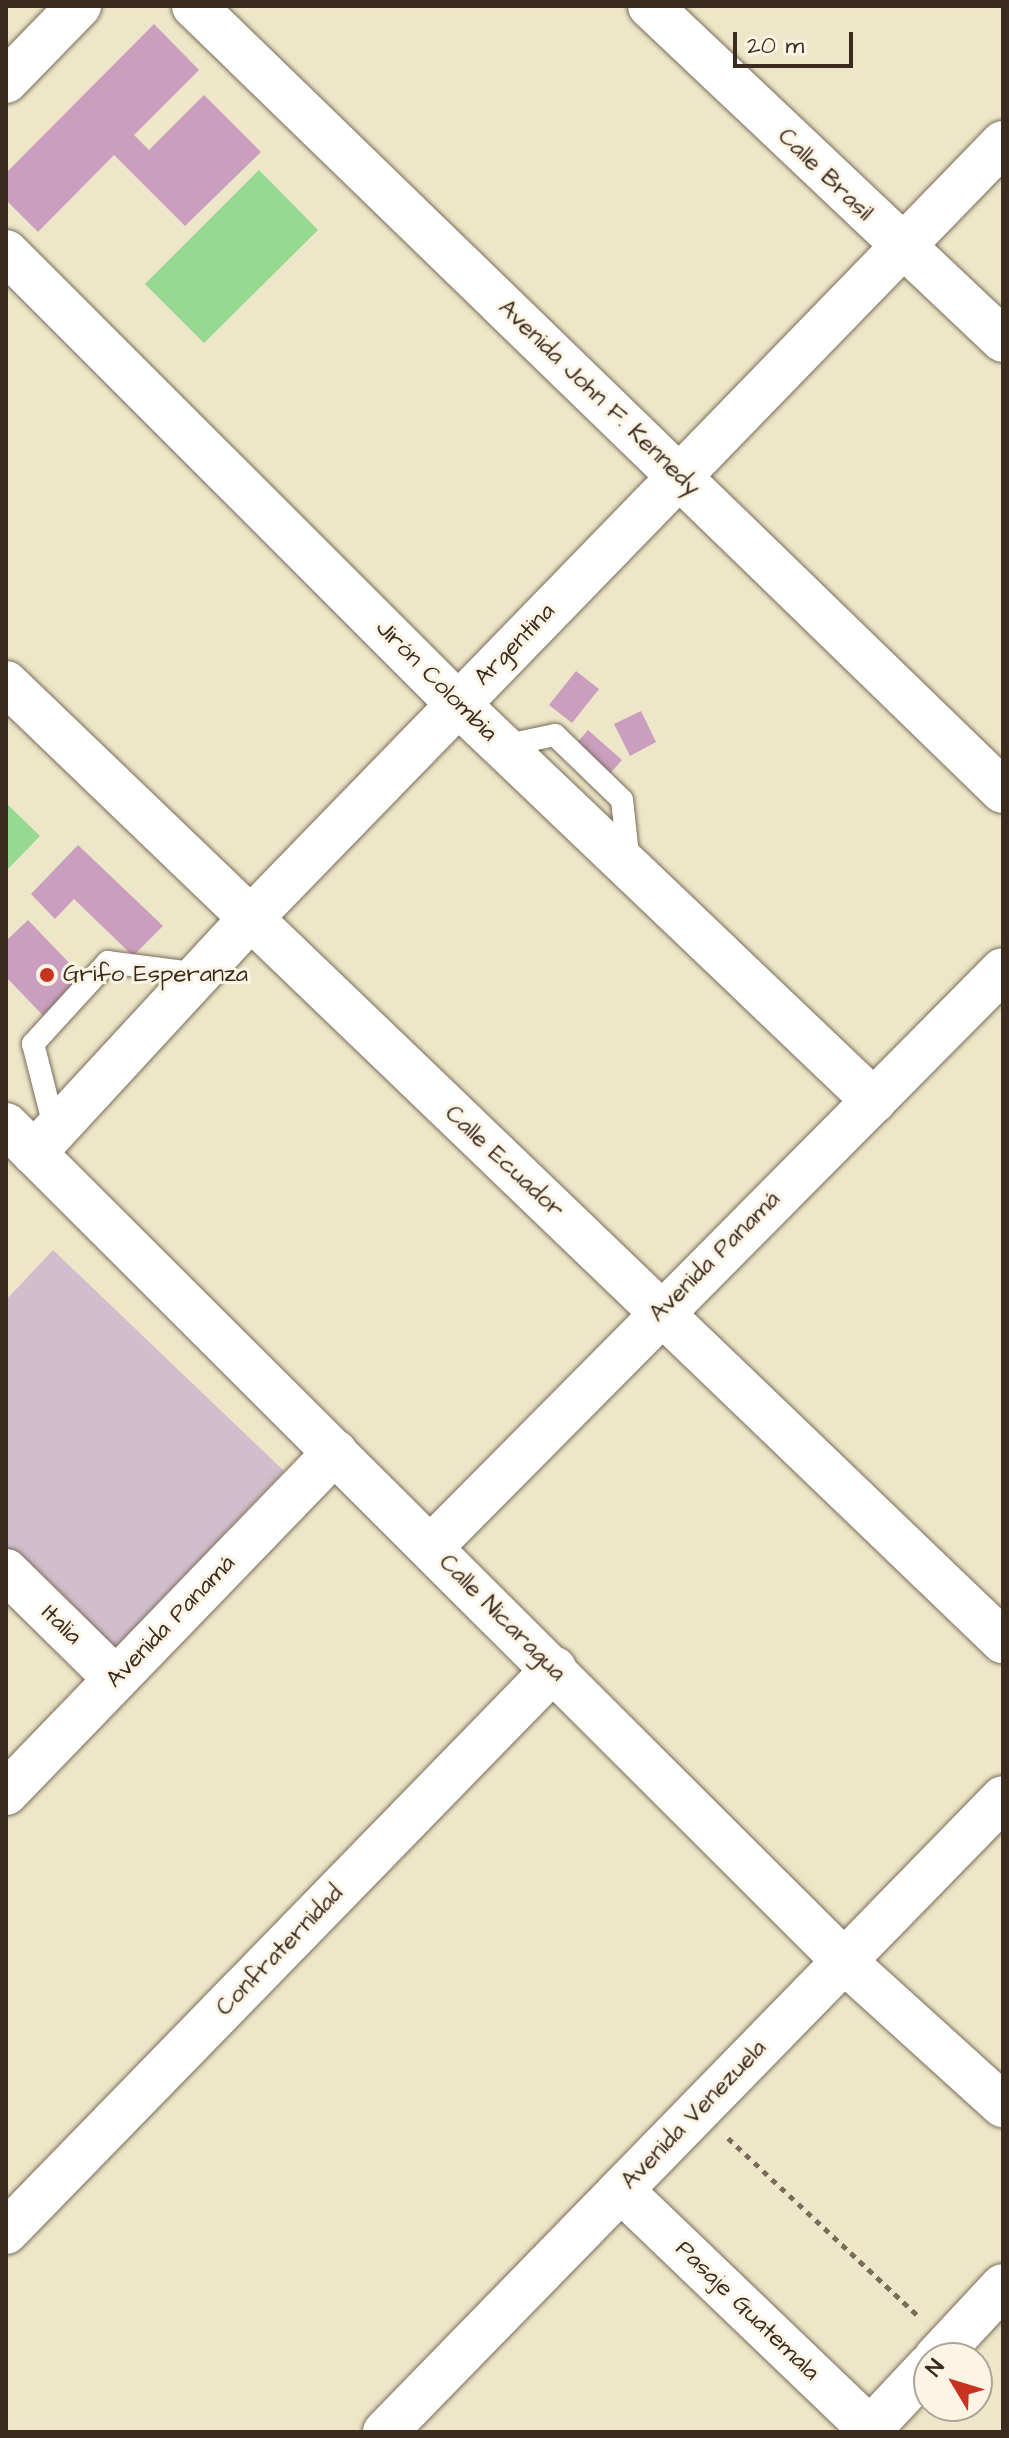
<!DOCTYPE html>
<meta charset="utf-8">
<style>
body{margin:0}
#map{position:relative;width:1009px;height:2438px;overflow:hidden;background:#ede6c8;font-family:"Architects Daughter",sans-serif}
div>[style]{position:absolute}
.industrial>*{inset:0;background:#d1bdcc}
.green>*{inset:0;background:#96d991}
.building>*{inset:0;background:#ca9ebe}
.path>*{height:5px;margin-top:-2.5px;transform-origin:0;background:repeating-linear-gradient(90deg,#796c5a 0 6px,transparent 0 12px)}
.roads{filter:drop-shadow(0 0 2px #796c5a) drop-shadow(0 0 2px #796c5a)}
.lane>*{height:22px;margin:-11px;padding:0 11px;transform-origin:11px;border-radius:11px;background:#fff}
.street>*{height:44px;margin:-22px;padding:0 22px;transform-origin:22px;border-radius:22px;background:#fff}
.dots>*{width:22px;height:22px;translate:-50% -50%;box-sizing:border-box;border:4px solid #fcf5e5;border-radius:50%}
span{translate:-50% -50%;white-space:nowrap;text-align:center;line-height:1.15;-webkit-text-stroke:6px #fcf5e5;paint-order:stroke}
.street-label{font-size:24px;color:#3b2a1e}
.poi-label{font-size:24px;color:#3b2a1e}
.left{translate:0 -50%;text-align:left}
.frame{position:absolute;inset:0;border:8px solid #3b2a1e;pointer-events:none}
.north{position:absolute;left:913px;top:2342px;width:80px;height:80px;box-sizing:border-box;background:#fcf5e5;border:2px solid #afa495;border-radius:50%;rotate:308deg;font-size:22px;font-weight:700;line-height:32px;text-align:center;color:#3b2a1e}
.north::after{content:'';display:block;margin:auto;width:28px;height:36px;background:#c8321e;clip-path:polygon(50% 0,100% 100%,50% 72%,0 100%)}
.scale{position:absolute;left:733px;top:32px;width:120px;height:36px;box-sizing:border-box;border:4px solid #3b2a1e;border-top:0;padding-left:10px;font-size:24px;line-height:28px;white-space:nowrap;color:#3b2a1e;-webkit-text-stroke:6px #fcf5e5;paint-order:stroke}
</style>
<div id="map">
<div class="industrial">
<i style="clip-path:polygon(53px 1250px,284px 1471px,114px 1649px,6px 1546px,6px 1300px)"></i>
</div>
<div class="green">
<i style="clip-path:polygon(259px 170px,318px 230px,204px 343px,145px 284px)"></i>
<i style="clip-path:polygon(6px 803px,40px 836px,6px 871px)"></i>
</div>
<div class="building">
<i style="clip-path:polygon(154px 24px,199px 70px,134px 135px,149px 150px,204px 95px,261px 152px,185px 226px,114px 155px,38px 232px,6px 200px,6px 173px)"></i>
<i style="clip-path:polygon(576px 671px,599px 689px,572px 723px,549px 705px)"></i>
<i style="clip-path:polygon(641px 711px,656px 742px,630px 756px,614px 724px)"></i>
<i style="clip-path:polygon(588px 730px,622px 760px,604px 780px,570px 751px)"></i>
<i style="clip-path:polygon(78px 845px,163px 926px,133px 956px,74px 899px,55px 919px,31px 894px)"></i>
<i style="clip-path:polygon(28px 920px,95px 990px,55px 1028px,6px 977px,6px 941px)"></i>
</div>
<div class="path">
<i style="left:728px;top:2138px;width:262px;rotate:43.1deg"></i>
</div>
<div class="roads">
<div class="lane">
<i style="left:503px;top:746px;width:53px;rotate:-11.9deg"></i>
<i style="left:555px;top:735px;width:93px;rotate:44.1deg"></i>
<i style="left:622px;top:800px;width:63px;rotate:83.7deg"></i>
<i style="left:55px;top:1130px;width:89px;rotate:-104.3deg"></i>
<i style="left:33px;top:1044px;width:111px;rotate:-47.6deg"></i>
<i style="left:108px;top:962px;width:93px;rotate:7.4deg"></i>
</div>
<div class="street">
<i style="left:194px;top:6px;width:1127px;rotate:44.14deg"></i>
<i style="left:650px;top:6px;width:486px;rotate:43.4deg"></i>
<i style="left:6px;top:81px;width:105px;rotate:-45.8deg"></i>
<i style="left:6px;top:252px;width:639px;rotate:45deg"></i>
<i style="left:458px;top:704px;width:575px;rotate:43.66deg"></i>
<i style="left:6px;top:683px;width:1383px;rotate:43.86deg"></i>
<i style="left:6px;top:1125px;width:1184px;rotate:44.93deg"></i>
<i style="left:844px;top:1961px;width:215px;rotate:42.2deg"></i>
<i style="left:34px;top:1153px;width:316px;rotate:-47.3deg"></i>
<i style="left:248px;top:921px;width:1084px;rotate:-45.86deg"></i>
<i style="left:431px;top:1547px;width:812px;rotate:-45.25deg"></i>
<i style="left:6px;top:1571px;width:154px;rotate:44.5deg"></i>
<i style="left:6px;top:1793px;width:474px;rotate:-46deg"></i>
<i style="left:621px;top:2190px;width:349px;rotate:43.8deg"></i>
<i style="left:6px;top:2232px;width:786px;rotate:-45.77deg"></i>
<i style="left:936px;top:2358px;width:98px;rotate:-47.1deg"></i>
<i style="left:870px;top:2429px;width:86px;rotate:-46.9deg"></i>
<i style="left:385px;top:2432px;width:885px;rotate:-45.73deg"></i>
</div>
</div>
<div class="dots">
<i style="left:47px;top:975px;background:#c8321e"></i>
</div>
<div class="street-label">
<span style="left:825px;top:175px;rotate:44deg">Calle Brasil</span>
<span style="left:599px;top:398px;rotate:44deg">Avenida John F. Kennedy</span>
<span style="left:515px;top:645px;rotate:-46deg">Argentina</span>
<span style="left:436px;top:681px;rotate:45deg">Jirón Colombia</span>
<span style="left:504px;top:1162px;rotate:43deg">Calle Ecuador</span>
<span style="left:715px;top:1257px;rotate:-45deg">Avenida Panamá</span>
<span style="left:502px;top:1618px;rotate:45deg">Calle Nicaragua</span>
<span style="left:171px;top:1622px;rotate:-46deg">Avenida Panamá</span>
<span style="left:61px;top:1625px;rotate:44deg">Italia</span>
<span style="left:280px;top:1951px;rotate:-46deg">Confraternidad</span>
<span style="left:694px;top:2115px;rotate:-46deg">Avenida Venezuela</span>
<span style="left:747px;top:2311px;rotate:44deg">Pasaje Guatemala</span>
</div>
<div class="poi-label">
<span class="left" style="left:63px;top:975px">Grifo Esperanza</span>
</div>
<div class="frame"></div>
<div class="north">N</div>
<div class="scale">20 m</div>
</div>
